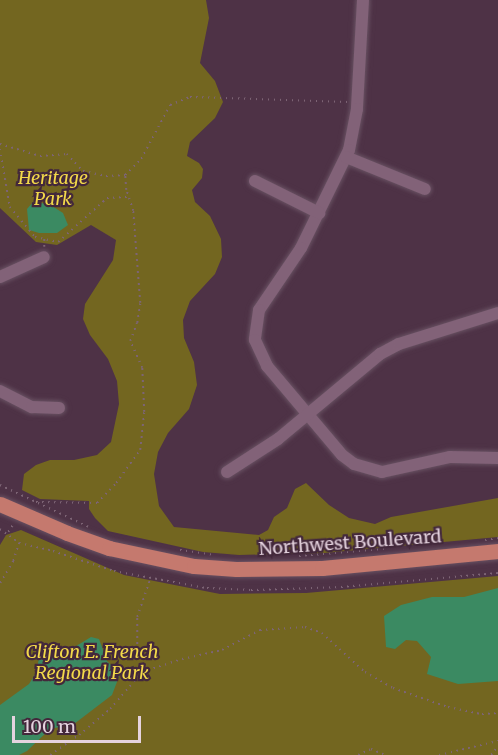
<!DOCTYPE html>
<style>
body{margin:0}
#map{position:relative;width:498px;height:755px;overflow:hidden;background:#4e3246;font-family:Merriweather,serif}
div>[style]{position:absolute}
.green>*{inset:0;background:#736620}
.water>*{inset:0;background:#3b8a62}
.path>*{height:1.5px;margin-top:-0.75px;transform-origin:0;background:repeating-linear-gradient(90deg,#7d6475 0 1.5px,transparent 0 6px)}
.roads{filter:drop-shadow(0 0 2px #685162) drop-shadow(0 0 2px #685162)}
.minor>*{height:12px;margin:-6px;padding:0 6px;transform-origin:6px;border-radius:6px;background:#826278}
.major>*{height:15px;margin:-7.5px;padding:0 7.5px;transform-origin:7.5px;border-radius:7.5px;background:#c5796e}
span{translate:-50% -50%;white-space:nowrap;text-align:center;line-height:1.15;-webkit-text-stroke:4.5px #43283b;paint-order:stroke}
.park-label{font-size:18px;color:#f3d94a;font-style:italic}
.street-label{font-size:18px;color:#e5d3df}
.scale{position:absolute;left:12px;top:716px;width:129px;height:27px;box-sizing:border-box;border:3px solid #e5d3df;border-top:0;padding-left:8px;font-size:18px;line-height:21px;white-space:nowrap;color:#e5d3df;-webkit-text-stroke:4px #43283b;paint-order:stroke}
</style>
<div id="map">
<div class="green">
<i style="clip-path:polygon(0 0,206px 0,209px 18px,200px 63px,215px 81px,223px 102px,215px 118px,190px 142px,187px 156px,199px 163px,203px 169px,202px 178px,192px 190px,195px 202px,210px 216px,221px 239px,222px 257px,215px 274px,190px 301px,183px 320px,184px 338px,194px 362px,197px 385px,189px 409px,168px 433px,158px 452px,154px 474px,159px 506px,174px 527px,259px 535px,268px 530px,274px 517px,287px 508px,295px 489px,306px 483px,329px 505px,349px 518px,375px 524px,391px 517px,498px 498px,498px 537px,324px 553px,239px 555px,203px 552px,108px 531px,95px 518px,89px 509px,89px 501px,40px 499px,22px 490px,24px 474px,36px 465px,50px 460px,74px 460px,97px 455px,111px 442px,119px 404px,117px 381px,108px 359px,90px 335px,83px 319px,85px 304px,113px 260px,116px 240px,91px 225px,57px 245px,36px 242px,0 208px)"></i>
<i style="clip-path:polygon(21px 530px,124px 575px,220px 594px,306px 593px,498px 576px,498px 755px,0 755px,0 545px,6px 535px)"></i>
</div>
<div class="water">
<i style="clip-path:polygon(33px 202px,49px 204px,63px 213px,68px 225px,57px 233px,39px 233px,29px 230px,27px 209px)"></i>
<i style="clip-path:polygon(498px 588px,498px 681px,458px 684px,427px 674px,431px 657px,417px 641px,406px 640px,395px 649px,386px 647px,384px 616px,401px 605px,432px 597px,464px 597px)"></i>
<i style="clip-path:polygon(91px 637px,99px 639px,107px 661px,120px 674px,112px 695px,74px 724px,50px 729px,27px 751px,19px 755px,0 755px,0 705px,29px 684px,36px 673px,39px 658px,46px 654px,68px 651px)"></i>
</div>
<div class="path">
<i style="left:0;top:144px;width:42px;rotate:16.7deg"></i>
<i style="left:40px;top:156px;width:27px;rotate:-4deg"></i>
<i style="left:67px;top:154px;width:23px;rotate:47deg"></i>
<i style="left:83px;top:171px;width:24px;rotate:12deg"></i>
<i style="left:106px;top:176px;width:19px;rotate:-3deg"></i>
<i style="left:125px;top:175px;width:23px;rotate:-45deg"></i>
<i style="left:141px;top:159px;width:61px;rotate:-61.8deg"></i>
<i style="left:170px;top:105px;width:22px;rotate:-22deg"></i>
<i style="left:190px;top:97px;width:158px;rotate:1.8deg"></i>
<i style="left:0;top:149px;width:59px;rotate:80.2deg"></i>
<i style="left:10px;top:207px;width:39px;rotate:50deg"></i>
<i style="left:35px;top:237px;width:24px;rotate:12deg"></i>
<i style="left:58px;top:242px;width:66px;rotate:-41.9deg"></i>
<i style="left:107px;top:198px;width:22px;rotate:-3deg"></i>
<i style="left:44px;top:247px;width:9px;rotate:-90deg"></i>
<i style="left:0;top:485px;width:101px;rotate:25.3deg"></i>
<i style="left:36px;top:502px;width:61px;rotate:0.9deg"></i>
<i style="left:97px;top:503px;width:28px;rotate:-46deg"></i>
<i style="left:116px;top:483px;width:41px;rotate:-54deg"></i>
<i style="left:140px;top:450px;width:38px;rotate:-84deg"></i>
<i style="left:144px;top:412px;width:44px;rotate:-92.6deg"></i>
<i style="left:142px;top:368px;width:30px;rotate:-114deg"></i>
<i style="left:130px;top:341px;width:19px;rotate:-69deg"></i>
<i style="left:137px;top:323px;width:20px;rotate:-81deg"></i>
<i style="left:140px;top:303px;width:92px;rotate:-94.4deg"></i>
<i style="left:133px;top:211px;width:22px;rotate:-108deg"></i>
<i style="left:126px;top:190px;width:15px;rotate:-94deg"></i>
<i style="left:0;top:529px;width:24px;rotate:36deg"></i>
<i style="left:19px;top:543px;width:35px;rotate:13deg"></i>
<i style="left:53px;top:551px;width:64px;rotate:18.2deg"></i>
<i style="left:114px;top:571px;width:95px;rotate:10.4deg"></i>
<i style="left:207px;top:588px;width:44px;rotate:2.6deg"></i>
<i style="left:251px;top:590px;width:90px;rotate:-1.9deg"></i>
<i style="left:341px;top:587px;width:158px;rotate:-5.1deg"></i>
<i style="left:8px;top:532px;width:11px;rotate:-56deg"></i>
<i style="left:485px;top:540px;width:13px;rotate:-9deg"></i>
<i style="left:180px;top:550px;width:34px;rotate:8deg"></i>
<i style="left:299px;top:556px;width:85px;rotate:-4.7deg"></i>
<i style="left:0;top:583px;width:26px;rotate:-59deg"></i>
<i style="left:13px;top:561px;width:19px;rotate:-72deg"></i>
<i style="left:142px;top:671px;width:16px;rotate:-108deg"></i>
<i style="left:137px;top:656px;width:39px;rotate:-90deg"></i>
<i style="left:137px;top:617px;width:39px;rotate:-71deg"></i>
<i style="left:50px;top:755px;width:35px;rotate:-35deg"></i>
<i style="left:79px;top:735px;width:40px;rotate:-40deg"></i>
<i style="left:110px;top:709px;width:49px;rotate:-49.1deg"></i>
<i style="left:142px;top:672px;width:42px;rotate:-18deg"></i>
<i style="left:182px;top:659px;width:41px;rotate:-12.7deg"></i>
<i style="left:222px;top:650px;width:43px;rotate:-27.8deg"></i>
<i style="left:260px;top:630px;width:45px;rotate:-3.8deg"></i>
<i style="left:305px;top:627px;width:18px;rotate:19deg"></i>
<i style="left:322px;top:633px;width:58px;rotate:42.2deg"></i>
<i style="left:365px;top:672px;width:32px;rotate:30deg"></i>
<i style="left:393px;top:688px;width:58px;rotate:19.1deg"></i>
<i style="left:448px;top:707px;width:35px;rotate:12deg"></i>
<i style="left:482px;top:714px;width:16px;rotate:-4deg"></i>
<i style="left:358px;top:755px;width:14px;rotate:-25deg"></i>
<i style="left:371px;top:749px;width:15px;rotate:23deg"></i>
<i style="left:439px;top:755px;width:61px;rotate:-13.3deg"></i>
<i style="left:491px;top:755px;width:11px;rotate:-52deg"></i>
</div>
<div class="roads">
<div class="minor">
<i style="left:363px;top:0;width:109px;rotate:93.2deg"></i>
<i style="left:357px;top:109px;width:42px;rotate:101deg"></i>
<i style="left:349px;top:150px;width:109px;rotate:116.1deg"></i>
<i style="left:301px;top:248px;width:75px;rotate:124.1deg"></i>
<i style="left:259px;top:310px;width:30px;rotate:98deg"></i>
<i style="left:255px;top:340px;width:29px;rotate:65deg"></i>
<i style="left:267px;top:366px;width:116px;rotate:49.9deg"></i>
<i style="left:342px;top:455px;width:15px;rotate:37deg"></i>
<i style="left:354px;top:464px;width:29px;rotate:16deg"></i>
<i style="left:382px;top:472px;width:70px;rotate:-12.4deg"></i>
<i style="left:450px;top:457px;width:48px;rotate:1.2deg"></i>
<i style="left:346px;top:157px;width:85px;rotate:22.1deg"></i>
<i style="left:255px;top:181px;width:72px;rotate:26.6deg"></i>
<i style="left:0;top:277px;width:48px;rotate:-24.4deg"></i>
<i style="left:0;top:391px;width:36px;rotate:27deg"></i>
<i style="left:32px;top:407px;width:27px;rotate:2deg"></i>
<i style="left:227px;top:472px;width:61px;rotate:-32.9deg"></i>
<i style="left:278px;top:439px;width:133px;rotate:-39.8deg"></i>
<i style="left:380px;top:354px;width:21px;rotate:-28deg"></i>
<i style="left:399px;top:344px;width:104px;rotate:-17.4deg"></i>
</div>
<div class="major">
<i style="left:0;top:504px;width:73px;rotate:23.4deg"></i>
<i style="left:67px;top:533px;width:45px;rotate:19.7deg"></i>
<i style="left:109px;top:548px;width:87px;rotate:12deg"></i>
<i style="left:194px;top:566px;width:42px;rotate:4.1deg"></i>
<i style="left:236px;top:569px;width:86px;rotate:-0.7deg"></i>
<i style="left:322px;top:568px;width:177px;rotate:-5.5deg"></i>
</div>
</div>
<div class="park-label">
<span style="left:53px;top:189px">Heritage<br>Park</span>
<span style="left:92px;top:663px">Clifton E. French<br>Regional Park</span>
</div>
<div class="street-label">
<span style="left:350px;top:543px;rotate:-4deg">Northwest Boulevard</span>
</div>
<div class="scale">100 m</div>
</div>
